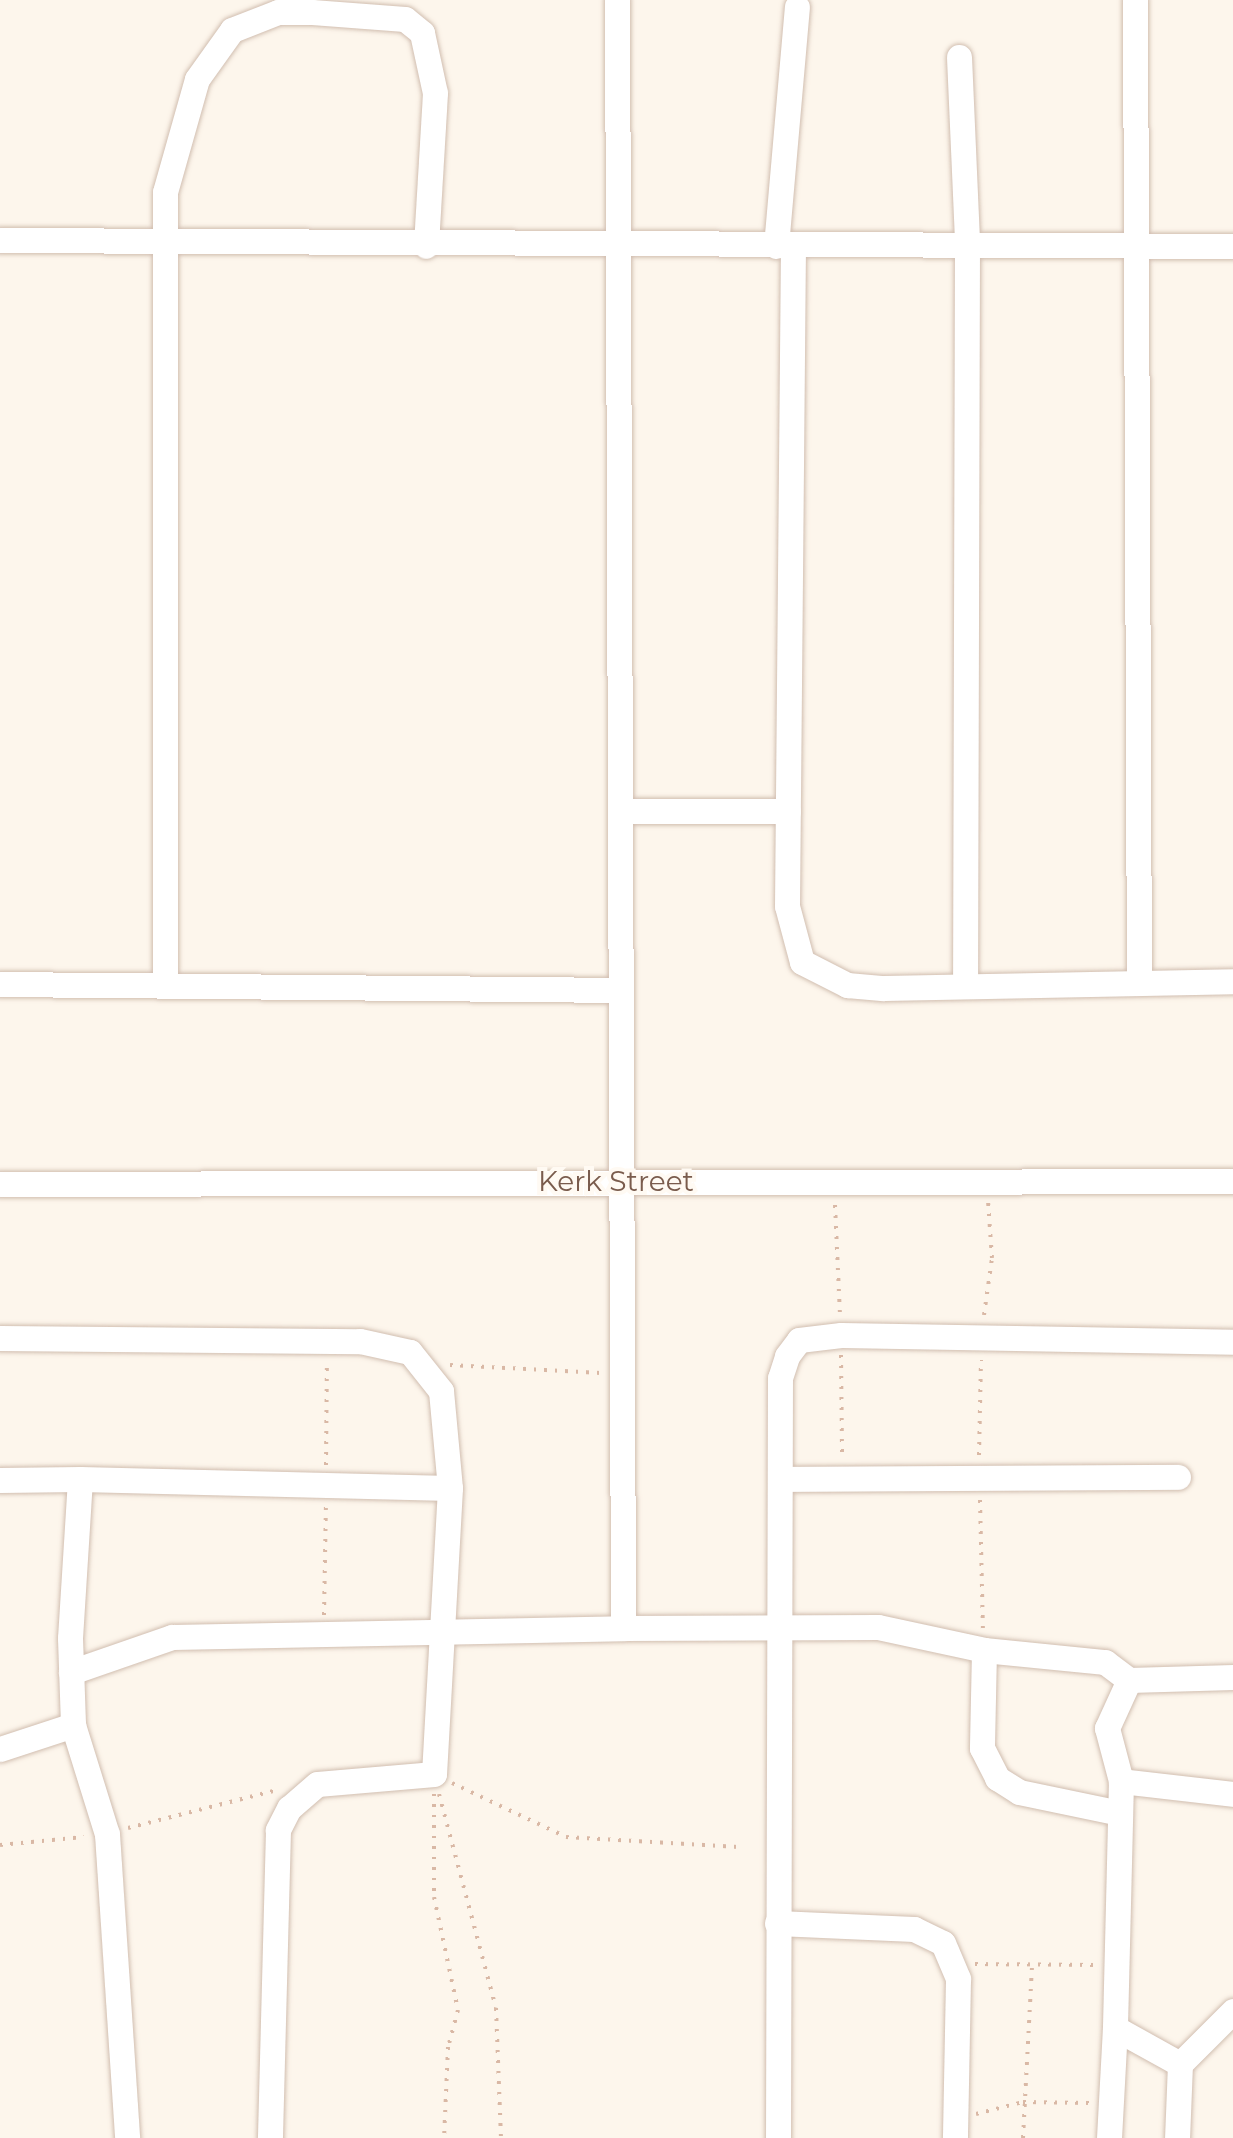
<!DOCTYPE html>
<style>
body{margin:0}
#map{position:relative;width:1233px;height:2138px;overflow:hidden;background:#fdf6ec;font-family:Montserrat,sans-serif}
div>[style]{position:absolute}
.path>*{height:4px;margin-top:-2px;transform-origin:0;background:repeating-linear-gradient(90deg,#d9b8a5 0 2.5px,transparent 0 10.5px)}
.roads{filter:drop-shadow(0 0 2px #d1beb0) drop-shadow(0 0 2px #d1beb0)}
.minor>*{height:25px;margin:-12.5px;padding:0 12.5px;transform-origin:12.5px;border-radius:12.5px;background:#fff}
span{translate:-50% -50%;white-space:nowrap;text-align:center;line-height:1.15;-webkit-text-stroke:8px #fffaf3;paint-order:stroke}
.street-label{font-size:28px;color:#7a5c4d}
</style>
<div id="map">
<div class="path">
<i style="left:835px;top:1205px;width:110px;rotate:87.4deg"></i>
<i style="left:984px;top:1315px;width:58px;rotate:-82deg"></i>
<i style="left:992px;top:1258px;width:57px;rotate:-94deg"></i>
<i style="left:841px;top:1355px;width:100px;rotate:89.4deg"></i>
<i style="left:450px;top:1365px;width:151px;rotate:3deg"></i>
<i style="left:979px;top:1455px;width:95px;rotate:-88.8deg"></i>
<i style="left:326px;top:1465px;width:105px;rotate:-89.5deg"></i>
<i style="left:980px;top:1500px;width:130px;rotate:88.7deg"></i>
<i style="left:324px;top:1615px;width:110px;rotate:-89deg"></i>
<i style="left:452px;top:1783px;width:126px;rotate:25.3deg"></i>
<i style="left:566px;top:1837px;width:173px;rotate:3.3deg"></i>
<i style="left:434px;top:1794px;width:103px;rotate:90deg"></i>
<i style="left:434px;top:1897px;width:116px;rotate:78deg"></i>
<i style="left:458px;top:2010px;width:38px;rotate:105deg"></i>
<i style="left:448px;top:2047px;width:91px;rotate:92.5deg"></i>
<i style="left:439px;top:1794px;width:221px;rotate:75.1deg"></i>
<i style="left:496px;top:2008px;width:130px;rotate:87.8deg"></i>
<i style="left:128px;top:1828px;width:150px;rotate:-14.3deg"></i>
<i style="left:0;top:1845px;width:84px;rotate:-5.4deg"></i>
<i style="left:975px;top:1964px;width:121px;rotate:0.5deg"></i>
<i style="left:976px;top:2114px;width:49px;rotate:-14.3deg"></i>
<i style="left:1023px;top:2102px;width:67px;rotate:0.9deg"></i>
<i style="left:1023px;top:2138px;width:174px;rotate:-87deg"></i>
</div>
<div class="roads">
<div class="minor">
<i style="left:1135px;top:0;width:980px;rotate:89.77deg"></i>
<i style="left:959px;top:57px;width:186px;rotate:87.5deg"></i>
<i style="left:967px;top:243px;width:740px;rotate:90.15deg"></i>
<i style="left:0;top:240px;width:1233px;rotate:0.28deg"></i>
<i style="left:793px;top:245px;width:661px;rotate:90.52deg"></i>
<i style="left:787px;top:906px;width:58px;rotate:75deg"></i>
<i style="left:802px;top:962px;width:51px;rotate:27.1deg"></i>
<i style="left:847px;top:985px;width:37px;rotate:5deg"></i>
<i style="left:884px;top:988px;width:349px;rotate:-1.1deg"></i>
<i style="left:776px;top:246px;width:240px;rotate:-85deg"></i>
<i style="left:621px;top:811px;width:167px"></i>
<i style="left:0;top:984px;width:620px;rotate:0.55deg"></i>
<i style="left:165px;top:985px;width:793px;rotate:-90deg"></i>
<i style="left:165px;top:192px;width:117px;rotate:-74.2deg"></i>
<i style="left:197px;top:79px;width:60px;rotate:-54.5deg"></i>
<i style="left:232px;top:30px;width:49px;rotate:-21.4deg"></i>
<i style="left:278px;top:12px;width:34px"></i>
<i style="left:312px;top:12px;width:93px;rotate:4.3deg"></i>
<i style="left:405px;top:19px;width:22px;rotate:39deg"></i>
<i style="left:422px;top:33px;width:61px;rotate:77.8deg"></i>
<i style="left:435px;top:93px;width:153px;rotate:93.4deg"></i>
<i style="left:0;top:1184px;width:1233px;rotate:-0.14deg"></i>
<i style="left:0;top:1338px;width:360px;rotate:0.5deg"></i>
<i style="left:360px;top:1341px;width:51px;rotate:12.4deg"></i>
<i style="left:410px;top:1352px;width:50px;rotate:51.5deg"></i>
<i style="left:441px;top:1391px;width:97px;rotate:84.7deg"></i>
<i style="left:450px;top:1488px;width:286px;rotate:93.2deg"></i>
<i style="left:434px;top:1774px;width:117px;rotate:175.1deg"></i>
<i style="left:317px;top:1784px;width:37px;rotate:139deg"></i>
<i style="left:289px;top:1808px;width:25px;rotate:117deg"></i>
<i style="left:278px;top:1830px;width:308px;rotate:91.5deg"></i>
<i style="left:80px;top:1479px;width:370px;rotate:1.4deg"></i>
<i style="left:781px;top:1479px;width:397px;rotate:-0.3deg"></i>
<i style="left:0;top:1480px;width:80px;rotate:-0.7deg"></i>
<i style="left:80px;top:1479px;width:159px;rotate:93.6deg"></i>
<i style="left:70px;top:1638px;width:87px;rotate:88deg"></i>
<i style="left:73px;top:1725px;width:114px;rotate:72.7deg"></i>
<i style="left:107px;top:1834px;width:305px;rotate:86.2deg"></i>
<i style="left:623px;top:1628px;width:255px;rotate:-0.2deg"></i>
<i style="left:878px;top:1627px;width:108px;rotate:12.2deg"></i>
<i style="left:984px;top:1650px;width:122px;rotate:5.7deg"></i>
<i style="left:1105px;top:1662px;width:30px;rotate:37deg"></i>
<i style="left:984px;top:1650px;width:98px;rotate:91.2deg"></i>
<i style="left:982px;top:1748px;width:34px;rotate:63deg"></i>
<i style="left:997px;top:1778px;width:26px;rotate:32deg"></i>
<i style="left:1019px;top:1792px;width:103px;rotate:11.7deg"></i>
<i style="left:71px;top:1672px;width:107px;rotate:-19.1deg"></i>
<i style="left:172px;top:1637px;width:451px;rotate:-1.1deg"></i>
<i style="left:623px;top:1628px;width:1628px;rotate:-90.21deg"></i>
<i style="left:1129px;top:1680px;width:53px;rotate:114.6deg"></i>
<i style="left:1107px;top:1728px;width:55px;rotate:75.2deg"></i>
<i style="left:1121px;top:1781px;width:247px;rotate:91.4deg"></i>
<i style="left:1115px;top:2028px;width:74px;rotate:29deg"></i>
<i style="left:1180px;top:2064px;width:74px;rotate:92.3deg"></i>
<i style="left:1129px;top:1680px;width:104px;rotate:-1.7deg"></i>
<i style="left:0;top:1749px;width:77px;rotate:-18.2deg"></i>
<i style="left:1121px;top:1781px;width:113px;rotate:6.6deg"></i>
<i style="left:777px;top:1923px;width:137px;rotate:2.5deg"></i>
<i style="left:914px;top:1929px;width:32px;rotate:26deg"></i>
<i style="left:943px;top:1943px;width:39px;rotate:67deg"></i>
<i style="left:958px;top:1979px;width:159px;rotate:91.1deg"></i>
<i style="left:1180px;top:2064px;width:75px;rotate:-45deg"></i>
<i style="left:778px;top:2138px;width:760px;rotate:-89.85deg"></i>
<i style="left:780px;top:1378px;width:23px;rotate:-72deg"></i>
<i style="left:787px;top:1356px;width:20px;rotate:-53deg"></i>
<i style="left:799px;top:1340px;width:42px;rotate:-6.8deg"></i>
<i style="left:841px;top:1335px;width:392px;rotate:1deg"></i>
<i style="left:1109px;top:2138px;width:110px;rotate:-86.9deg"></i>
</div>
</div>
<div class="street-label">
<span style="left:616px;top:1181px">Kerk Street</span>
</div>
</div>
